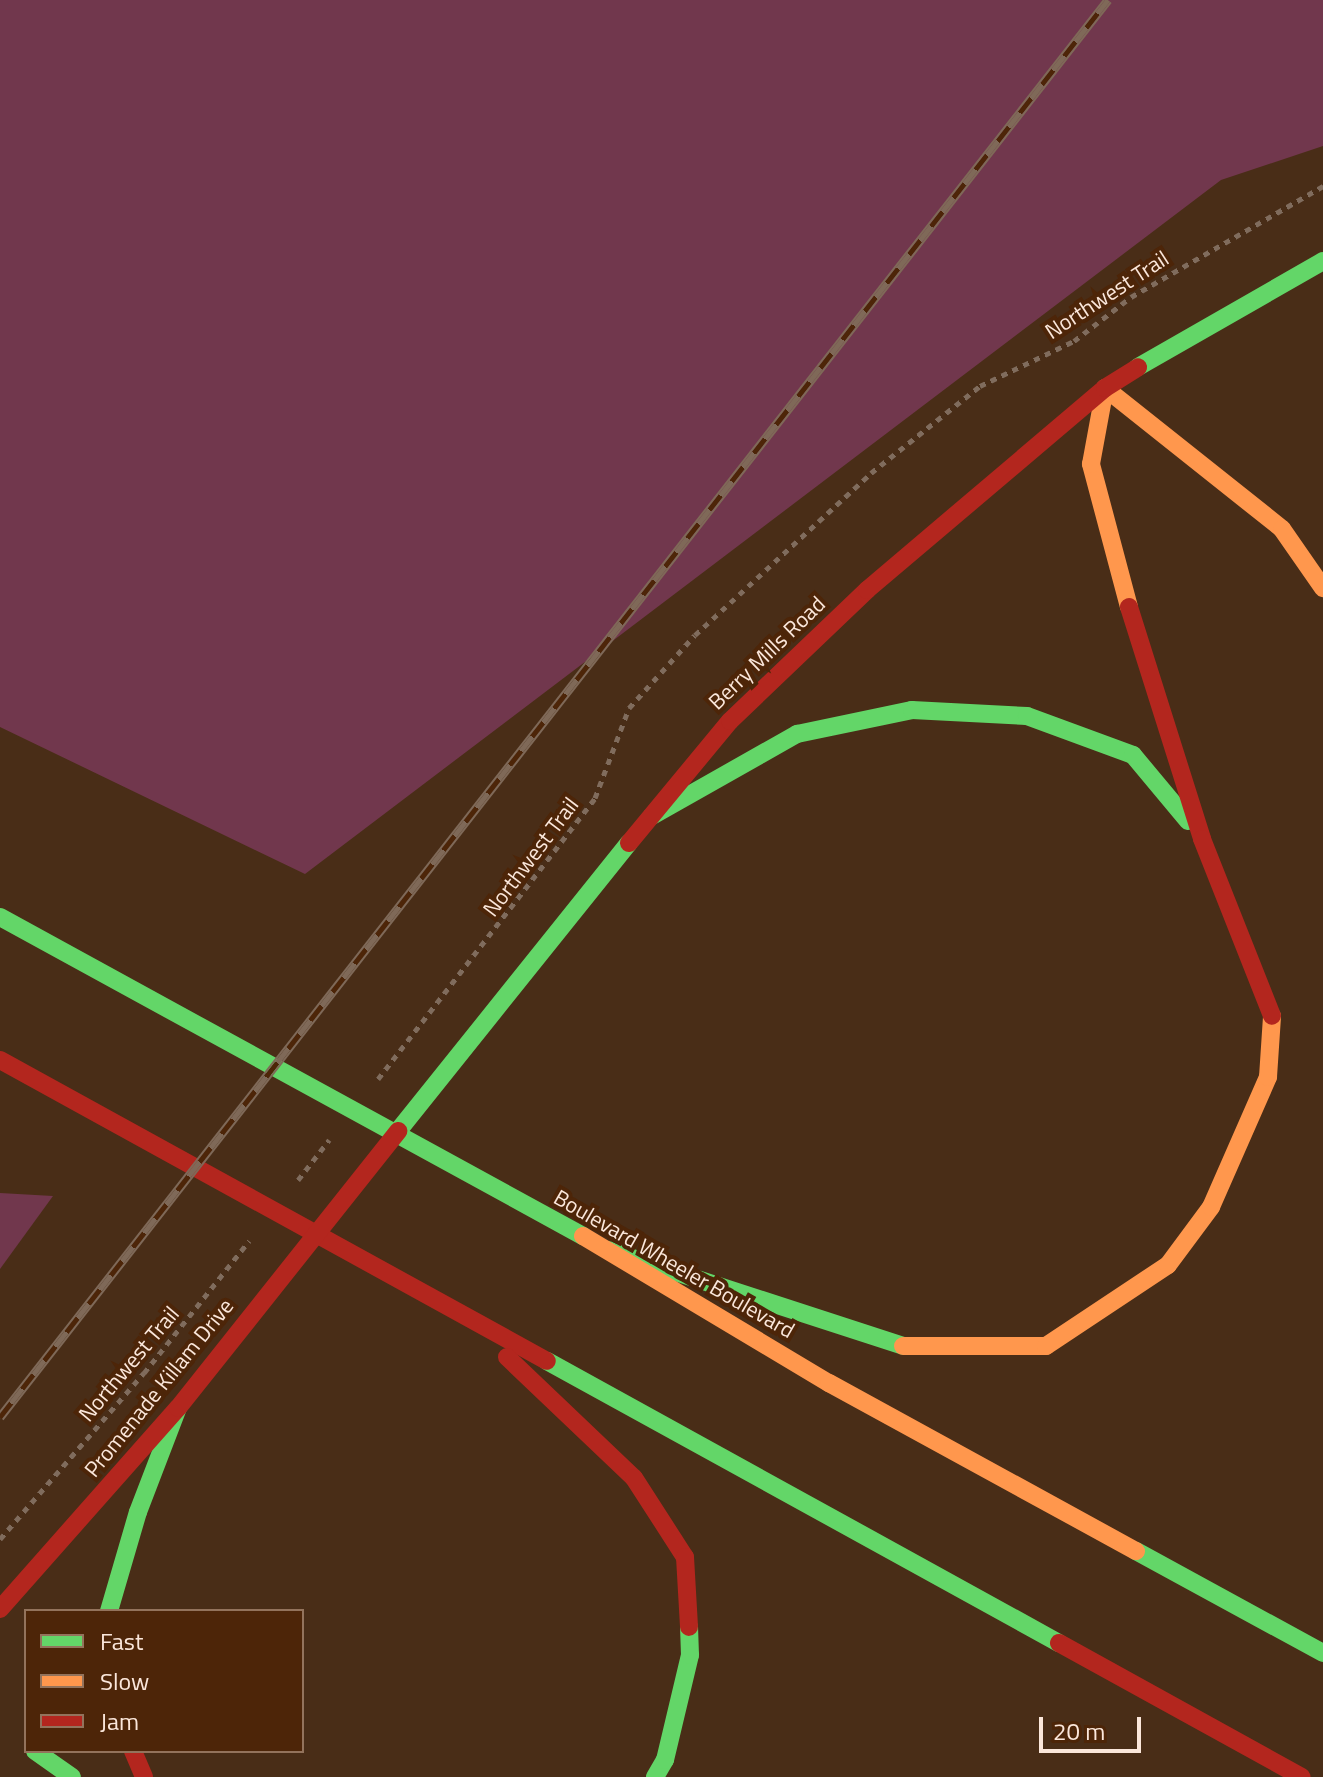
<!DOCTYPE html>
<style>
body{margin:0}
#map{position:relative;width:1323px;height:1777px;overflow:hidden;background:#492d17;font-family:"Titillium Web",sans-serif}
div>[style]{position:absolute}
.green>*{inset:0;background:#71374d}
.path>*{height:5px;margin-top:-2.5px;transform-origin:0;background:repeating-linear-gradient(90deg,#806c5d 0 6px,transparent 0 12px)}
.fast>*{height:18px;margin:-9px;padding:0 9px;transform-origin:9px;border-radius:9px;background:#63d668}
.slow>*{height:18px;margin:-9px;padding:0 9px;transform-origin:9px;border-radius:9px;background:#ff974d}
.jam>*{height:18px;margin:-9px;padding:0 9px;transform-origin:9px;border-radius:9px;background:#b3261e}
.rail>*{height:9px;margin-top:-4.5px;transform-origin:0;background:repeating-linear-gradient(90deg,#4d2508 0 18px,#7f6958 0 36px);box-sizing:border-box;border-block:2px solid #7f6958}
span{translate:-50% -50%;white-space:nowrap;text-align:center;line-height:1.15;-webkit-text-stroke:8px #4d2508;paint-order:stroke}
.street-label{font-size:22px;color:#fbe7db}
.legend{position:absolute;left:24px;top:1609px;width:280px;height:144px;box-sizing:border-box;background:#4d2508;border:2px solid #93735c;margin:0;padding:10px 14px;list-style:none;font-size:24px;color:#fbe7db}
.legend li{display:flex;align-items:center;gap:16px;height:40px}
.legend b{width:40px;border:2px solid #93735c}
.scale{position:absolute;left:1039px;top:1717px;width:102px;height:36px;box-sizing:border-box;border:4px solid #fbe7db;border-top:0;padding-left:10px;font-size:24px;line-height:28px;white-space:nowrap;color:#fbe7db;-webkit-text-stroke:6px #4d2508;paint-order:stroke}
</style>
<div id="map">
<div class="green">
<i style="clip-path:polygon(0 0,1323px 0,1323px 146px,1221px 180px,305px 874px,0 727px)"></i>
<i style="clip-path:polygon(0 1193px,53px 1196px,0 1269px)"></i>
</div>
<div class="path">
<i style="left:378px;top:1079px;width:355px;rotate:-52.3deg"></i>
<i style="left:595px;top:798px;width:96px;rotate:-69.3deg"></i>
<i style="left:629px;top:708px;width:98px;rotate:-47.9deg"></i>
<i style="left:695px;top:635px;width:239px;rotate:-42.6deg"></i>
<i style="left:871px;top:473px;width:139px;rotate:-38.6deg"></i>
<i style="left:980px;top:386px;width:104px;rotate:-25.6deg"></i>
<i style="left:1074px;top:341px;width:72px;rotate:-37.7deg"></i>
<i style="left:1131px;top:297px;width:222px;rotate:-30deg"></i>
<i style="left:298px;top:1180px;width:51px;rotate:-52.2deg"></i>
<i style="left:0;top:1539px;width:220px;rotate:-49.1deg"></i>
<i style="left:144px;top:1373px;width:169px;rotate:-51.5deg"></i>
</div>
<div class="fast">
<i style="left:1138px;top:367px;width:213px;rotate:-29.8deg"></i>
<i style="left:652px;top:816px;width:167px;rotate:-29.5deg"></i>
<i style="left:797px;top:734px;width:117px;rotate:-11.8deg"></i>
<i style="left:912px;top:710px;width:115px;rotate:3deg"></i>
<i style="left:1027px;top:716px;width:113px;rotate:20.2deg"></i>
<i style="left:1133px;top:755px;width:86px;rotate:50.2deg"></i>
<i style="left:0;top:917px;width:665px;rotate:28.69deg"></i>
<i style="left:398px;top:1131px;width:369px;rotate:-51.3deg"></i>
<i style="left:608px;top:1250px;width:310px;rotate:18deg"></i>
<i style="left:547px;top:1361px;width:585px;rotate:28.85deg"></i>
<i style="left:1136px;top:1551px;width:213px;rotate:28.6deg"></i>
<i style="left:109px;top:1611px;width:103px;rotate:-73.7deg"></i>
<i style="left:138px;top:1512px;width:111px;rotate:-69deg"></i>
<i style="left:35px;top:1751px;width:45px;rotate:35.1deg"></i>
<i style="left:655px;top:1777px;width:20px;rotate:-60deg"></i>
<i style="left:665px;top:1760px;width:108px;rotate:-76.6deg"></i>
<i style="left:690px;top:1655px;width:28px;rotate:-92deg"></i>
</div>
<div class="slow">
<i style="left:1129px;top:607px;width:148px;rotate:-104.9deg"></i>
<i style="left:1091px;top:464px;width:77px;rotate:-79.6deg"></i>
<i style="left:1105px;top:388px;width:226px;rotate:38.5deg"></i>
<i style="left:1282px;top:529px;width:72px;rotate:55.2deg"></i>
<i style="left:583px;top:1236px;width:287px;rotate:30.9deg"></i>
<i style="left:829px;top:1383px;width:350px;rotate:28.7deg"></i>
<i style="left:903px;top:1346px;width:143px"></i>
<i style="left:1046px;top:1346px;width:146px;rotate:-33.6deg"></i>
<i style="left:1168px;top:1265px;width:72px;rotate:-53.4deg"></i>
<i style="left:1211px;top:1207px;width:142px;rotate:-66.3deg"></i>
<i style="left:1268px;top:1077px;width:61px;rotate:-86.2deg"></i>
</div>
<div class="jam">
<i style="left:1129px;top:607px;width:243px;rotate:72.5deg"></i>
<i style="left:1202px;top:839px;width:190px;rotate:68.4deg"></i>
<i style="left:629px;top:843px;width:158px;rotate:-50.4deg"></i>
<i style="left:730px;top:721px;width:190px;rotate:-43.7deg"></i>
<i style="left:867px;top:590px;width:312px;rotate:-40.3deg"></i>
<i style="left:1105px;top:388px;width:39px;rotate:-32deg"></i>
<i style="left:0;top:1060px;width:624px;rotate:28.82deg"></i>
<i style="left:507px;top:1357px;width:175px;rotate:43.6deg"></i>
<i style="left:634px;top:1478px;width:94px;rotate:57.2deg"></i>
<i style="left:685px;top:1557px;width:70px;rotate:86.7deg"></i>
<i style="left:0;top:1609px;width:268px;rotate:-48.5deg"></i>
<i style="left:178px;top:1408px;width:354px;rotate:-51.5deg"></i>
<i style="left:1059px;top:1643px;width:277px;rotate:28.9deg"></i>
<i style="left:133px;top:1751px;width:28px;rotate:67deg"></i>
</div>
<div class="rail">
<i style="left:0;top:1417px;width:1799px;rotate:-51.98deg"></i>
</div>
<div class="street-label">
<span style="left:1107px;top:295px;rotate:-33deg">Northwest Trail</span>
<span style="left:767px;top:653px;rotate:-44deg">Berry Mills Road</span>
<span style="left:531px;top:857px;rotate:-53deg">Northwest Trail</span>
<span style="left:674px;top:1264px;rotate:30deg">Boulevard Wheeler Boulevard</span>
<span style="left:129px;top:1364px;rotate:-50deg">Northwest Trail</span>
<span style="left:159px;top:1388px;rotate:-51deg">Promenade Killam Drive</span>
</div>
<ul class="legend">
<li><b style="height:10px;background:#63d668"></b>Fast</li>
<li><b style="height:10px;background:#ff974d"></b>Slow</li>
<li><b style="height:10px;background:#b3261e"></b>Jam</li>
</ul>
<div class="scale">20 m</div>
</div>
